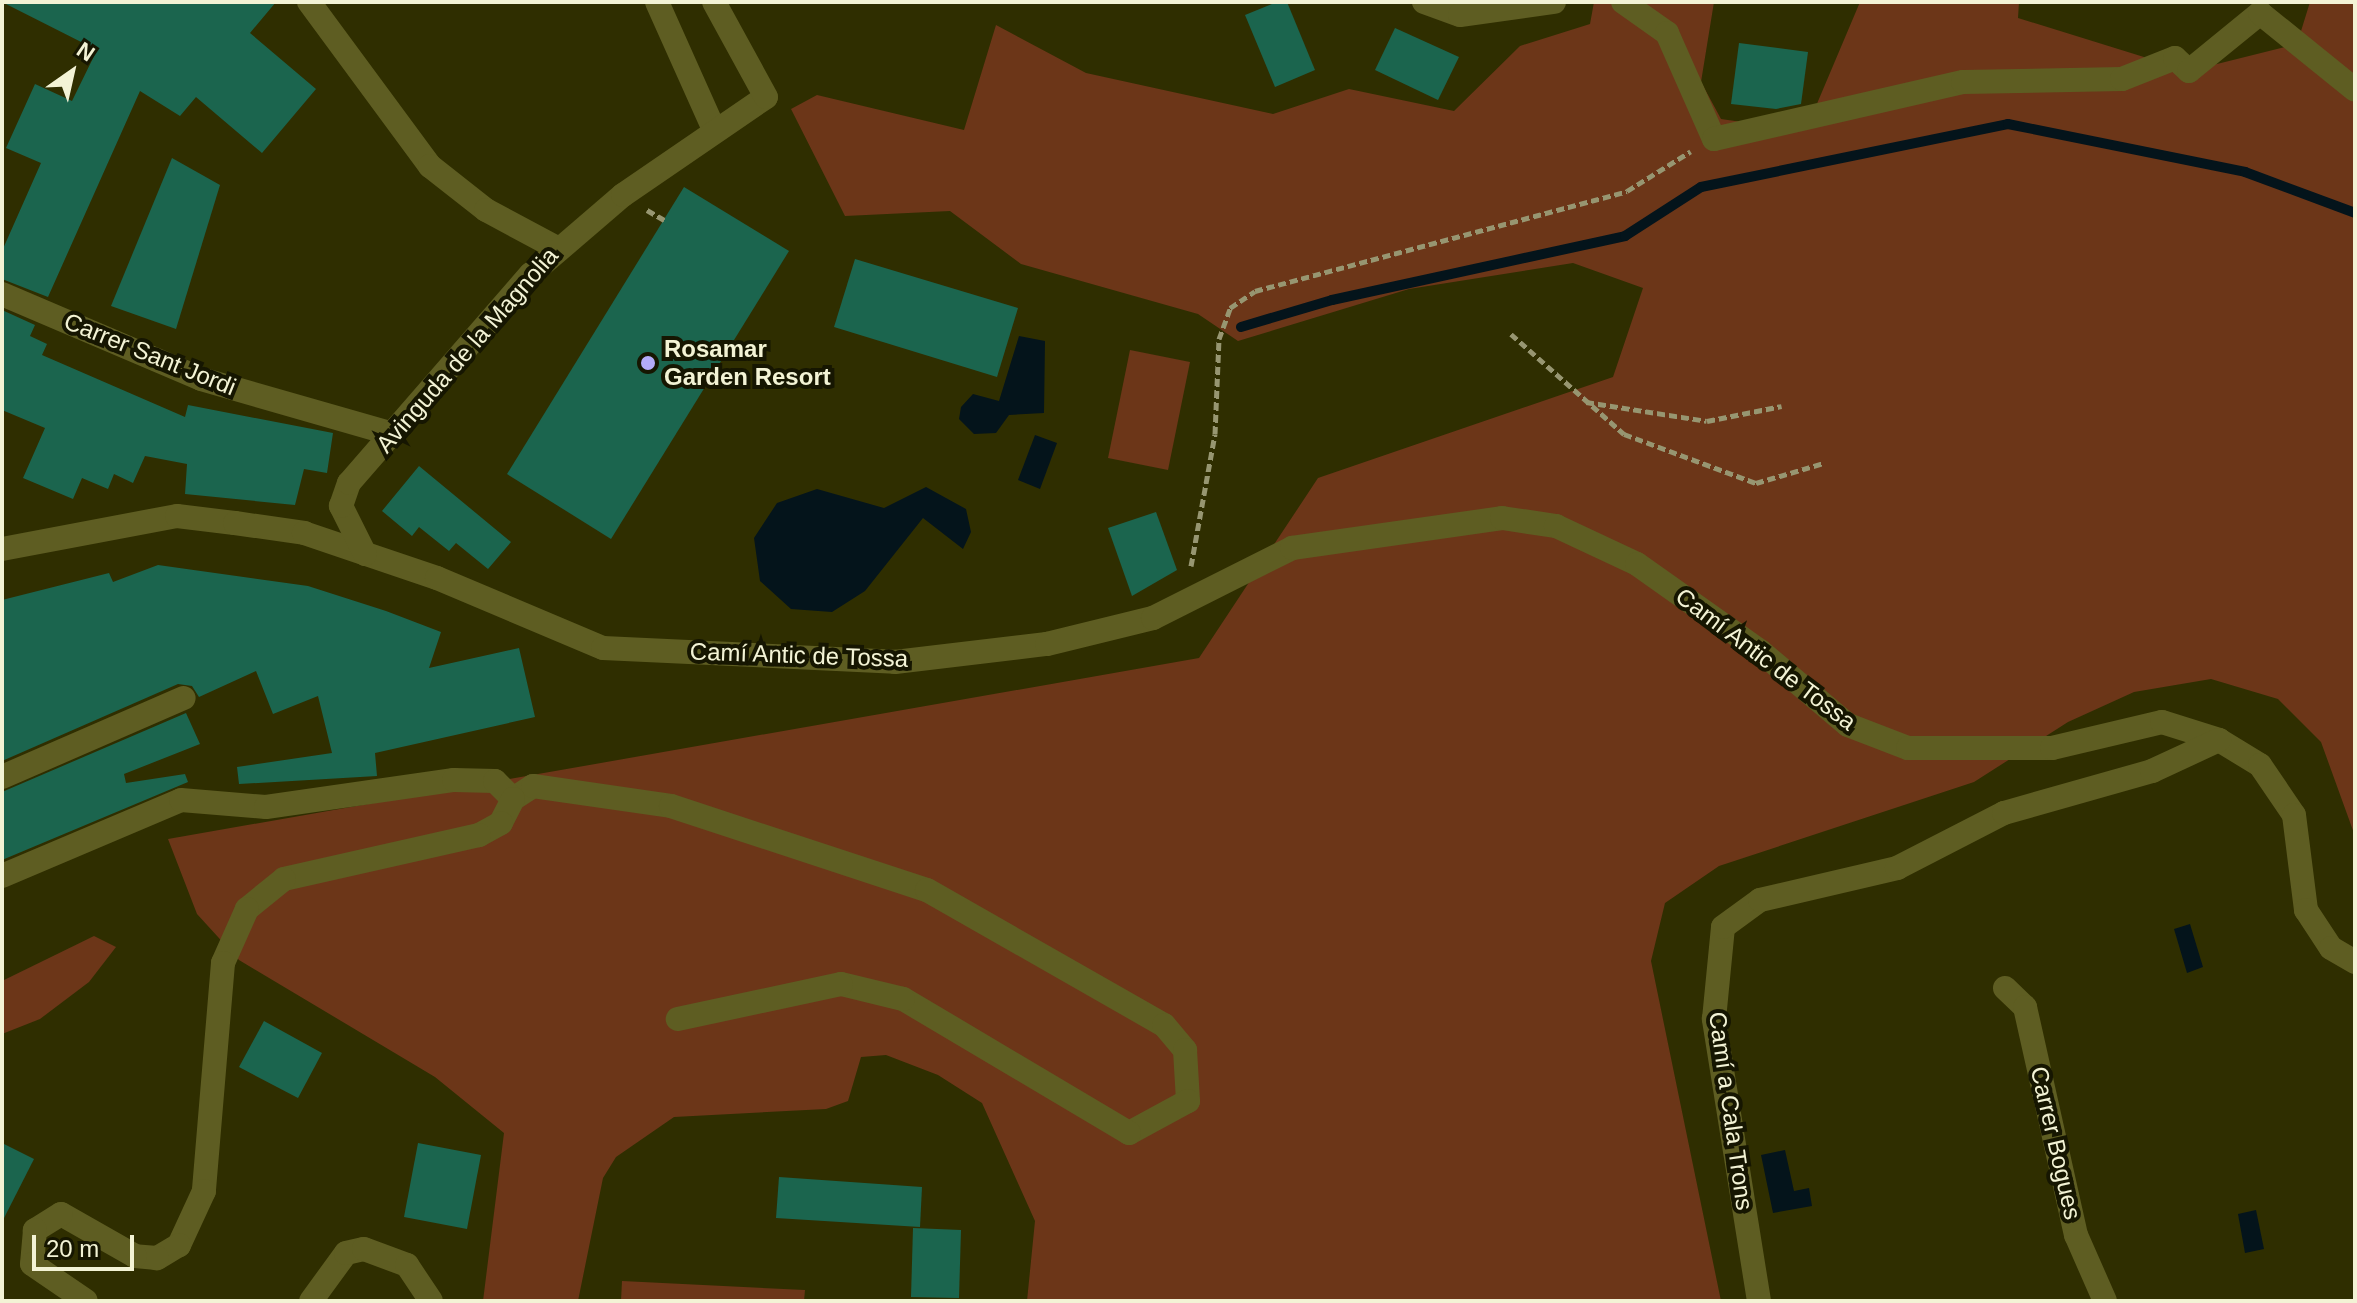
<!DOCTYPE html>
<meta charset="utf-8">
<style>
body{margin:0}
#map{position:relative;width:2357px;height:1303px;overflow:hidden;background:#2f2e00;font-family:Arial,sans-serif}
div>[style]{position:absolute}
.green>*{inset:0;background:#6c3618}
.water>*{inset:0;background:#04141b}
.stream>*{height:10px;margin:-5px;padding:0 5px;transform-origin:5px;border-radius:5px;background:#04141b}
.building>*{inset:0;background:#1b654e}
.path>*{height:5px;margin-top:-2.5px;transform-origin:0;background:repeating-linear-gradient(90deg,#979671 0 8px,transparent 0 12px)}
.minor>*{height:24px;margin:-12px;padding:0 12px;transform-origin:12px;border-radius:12px;background:#5e5d22}
.dots>*{width:22px;height:22px;translate:-50% -50%;box-sizing:border-box;border:4px solid #161601;border-radius:50%}
span{translate:-50% -50%;white-space:nowrap;text-align:center;line-height:1.15;-webkit-text-stroke:8px #161601;paint-order:stroke}
.poi-label{font-size:24px;color:#f3f3d5;font-weight:700}
.left{translate:0 -50%;text-align:left}
.street-label{font-size:24px;color:#f3f3d5}
.frame{position:absolute;inset:0;border:4px solid #f3f3d5;pointer-events:none}
.north{position:absolute;left:32px;top:32px;width:80px;height:80px;-webkit-text-stroke:6px #161601;paint-order:stroke;rotate:34deg;font-size:22px;font-weight:700;line-height:32px;text-align:center;color:#f3f3d5}
.north::after{content:'';display:block;margin:auto;width:28px;height:36px;background:#f3f3d5;clip-path:polygon(50% 0,100% 100%,50% 72%,0 100%)}
.scale{position:absolute;left:32px;top:1235px;width:102px;height:36px;box-sizing:border-box;border:4px solid #f3f3d5;border-top:0;padding-left:10px;font-size:24px;line-height:28px;white-space:nowrap;color:#f3f3d5;-webkit-text-stroke:6px #161601;paint-order:stroke}
</style>
<div id="map">
<div class="green">
<i style="clip-path:polygon(1594px 2px,1714px 2px,1701px 82px,1721px 119px,1797px 130px,1816px 106px,1860px 2px,2019px 2px,2018px 18px,2189px 71px,2297px 44px,2310px 2px,2355px 2px,2355px 836px,2321px 742px,2278px 699px,2211px 679px,2134px 692px,2068px 722px,1974px 782px,1719px 866px,1665px 903px,1651px 961px,1721px 1301px,1027px 1301px,1035px 1221px,982px 1103px,938px 1075px,886px 1055px,861px 1057px,848px 1101px,826px 1109px,674px 1117px,616px 1157px,603px 1178px,578px 1301px,483px 1301px,504px 1133px,435px 1077px,239px 960px,197px 914px,168px 839px,1199px 658px,1318px 478px,1613px 377px,1643px 288px,1573px 263px,1409px 289px,1238px 341px,1198px 314px,1021px 264px,950px 211px,845px 216px,791px 109px,817px 95px,964px 130px,996px 25px,1086px 73px,1273px 114px,1349px 89px,1454px 111px,1520px 46px,1590px 24px)"></i>
<i style="clip-path:polygon(1130px 350px,1190px 362px,1168px 470px,1108px 458px)"></i>
<i style="clip-path:polygon(94px 936px,116px 947px,89px 982px,40px 1019px,2px 1034px,2px 981px)"></i>
<i style="clip-path:polygon(622px 1281px,805px 1290px,804px 1301px,621px 1301px)"></i>
</div>
<div class="water">
<i style="clip-path:polygon(1019px 336px,1045px 341px,1044px 413px,1009px 415px,996px 433px,974px 434px,959px 419px,961px 407px,973px 394px,999px 401px)"></i>
<i style="clip-path:polygon(1035px 435px,1057px 443px,1040px 489px,1018px 480px)"></i>
<i style="clip-path:polygon(926px 487px,966px 509px,971px 532px,963px 549px,923px 518px,865px 591px,832px 612px,791px 609px,760px 581px,754px 538px,777px 503px,817px 489px,884px 508px)"></i>
<i style="clip-path:polygon(2190px 924px,2203px 967px,2187px 973px,2174px 929px)"></i>
<i style="clip-path:polygon(1785px 1150px,1794px 1191px,1809px 1188px,1812px 1206px,1773px 1213px,1761px 1155px)"></i>
<i style="clip-path:polygon(2256px 1210px,2264px 1249px,2245px 1253px,2238px 1214px)"></i>
</div>
<div class="stream">
<i style="left:1241px;top:327px;width:95px;rotate:-16.5deg"></i>
<i style="left:1332px;top:300px;width:300px;rotate:-12.3deg"></i>
<i style="left:1625px;top:236px;width:90px;rotate:-32.8deg"></i>
<i style="left:1701px;top:187px;width:313px;rotate:-11.6deg"></i>
<i style="left:2008px;top:124px;width:242px;rotate:11.4deg"></i>
<i style="left:2245px;top:172px;width:117px;rotate:20.4deg"></i>
</div>
<div class="building">
<i style="clip-path:polygon(2px 2px,276px 2px,250px 33px,316px 89px,262px 153px,196px 97px,180px 116px,140px 91px,48px 297px,2px 279px,2px 251px,41px 163px,6px 148px,35px 84px,72px 101px,97px 50px)"></i>
<i style="clip-path:polygon(1277px 2px,1287px 2px,1315px 70px,1275px 87px,1245px 15px)"></i>
<i style="clip-path:polygon(1395px 28px,1459px 57px,1438px 100px,1375px 70px)"></i>
<i style="clip-path:polygon(1739px 43px,1808px 52px,1801px 104px,1776px 109px,1731px 104px)"></i>
<i style="clip-path:polygon(172px 158px,220px 185px,176px 329px,111px 306px)"></i>
<i style="clip-path:polygon(684px 187px,789px 251px,611px 539px,507px 474px)"></i>
<i style="clip-path:polygon(855px 259px,1018px 308px,997px 377px,834px 327px)"></i>
<i style="clip-path:polygon(2px 310px,35px 325px,30px 336px,47px 344px,42px 355px,185px 417px,188px 405px,333px 433px,327px 473px,304px 469px,295px 505px,185px 494px,187px 464px,145px 456px,133px 483px,114px 474px,108px 489px,82px 478px,73px 499px,23px 478px,45px 428px,2px 410px)"></i>
<i style="clip-path:polygon(419px 466px,511px 542px,488px 569px,456px 543px,449px 551px,419px 527px,412px 536px,382px 511px)"></i>
<i style="clip-path:polygon(1156px 512px,1177px 570px,1132px 596px,1108px 528px)"></i>
<i style="clip-path:polygon(158px 565px,308px 586px,386px 611px,441px 632px,429px 668px,519px 648px,535px 717px,375px 753px,377px 776px,239px 784px,237px 767px,332px 753px,318px 696px,273px 714px,256px 671px,199px 697px,192px 686px,178px 684px,2px 761px,2px 600px,109px 573px,113px 582px)"></i>
<i style="clip-path:polygon(186px 713px,200px 744px,124px 774px,126px 783px,185px 774px,188px 782px,2px 860px,2px 792px)"></i>
<i style="clip-path:polygon(264px 1021px,322px 1053px,298px 1098px,239px 1067px)"></i>
<i style="clip-path:polygon(2px 1143px,34px 1159px,2px 1222px)"></i>
<i style="clip-path:polygon(418px 1143px,481px 1155px,467px 1229px,404px 1217px)"></i>
<i style="clip-path:polygon(779px 1177px,922px 1187px,920px 1227px,776px 1218px)"></i>
<i style="clip-path:polygon(913px 1228px,961px 1230px,959px 1298px,911px 1297px)"></i>
</div>
<div class="path">
<i style="left:647px;top:210px;width:20px;rotate:30deg"></i>
<i style="left:1511px;top:334px;width:151px;rotate:41.5deg"></i>
<i style="left:1624px;top:434px;width:141px;rotate:20.4deg"></i>
<i style="left:1756px;top:483px;width:71px;rotate:-16.4deg"></i>
<i style="left:1586px;top:402px;width:122px;rotate:8.9deg"></i>
<i style="left:1707px;top:421px;width:76px;rotate:-11.3deg"></i>
<i style="left:1191px;top:566px;width:134px;rotate:-79.7deg"></i>
<i style="left:1215px;top:434px;width:95px;rotate:-87.6deg"></i>
<i style="left:1219px;top:339px;width:33px;rotate:-70deg"></i>
<i style="left:1230px;top:308px;width:30px;rotate:-34deg"></i>
<i style="left:1255px;top:291px;width:385px;rotate:-15deg"></i>
<i style="left:1627px;top:191px;width:75px;rotate:-32deg"></i>
</div>
<div class="minor">
<i style="left:309px;top:2px;width:204px;rotate:53.6deg"></i>
<i style="left:430px;top:166px;width:71px;rotate:38.2deg"></i>
<i style="left:486px;top:210px;width:78px;rotate:28.2deg"></i>
<i style="left:657px;top:2px;width:137px;rotate:65.9deg"></i>
<i style="left:1424px;top:2px;width:38px;rotate:20deg"></i>
<i style="left:1460px;top:15px;width:95px;rotate:-7.9deg"></i>
<i style="left:1623px;top:2px;width:54px;rotate:35.2deg"></i>
<i style="left:1667px;top:33px;width:116px;rotate:66.1deg"></i>
<i style="left:1714px;top:139px;width:255px;rotate:-12.9deg"></i>
<i style="left:1963px;top:82px;width:159px;rotate:-1.1deg"></i>
<i style="left:2122px;top:79px;width:57px;rotate:-21.6deg"></i>
<i style="left:2175px;top:58px;width:19px;rotate:43deg"></i>
<i style="left:2189px;top:71px;width:92px;rotate:-39.2deg"></i>
<i style="left:2260px;top:13px;width:122px;rotate:39deg"></i>
<i style="left:2px;top:294px;width:216px;rotate:23.1deg"></i>
<i style="left:201px;top:379px;width:200px;rotate:16deg"></i>
<i style="left:2px;top:549px;width:178px;rotate:-10.7deg"></i>
<i style="left:177px;top:516px;width:58px;rotate:6.9deg"></i>
<i style="left:235px;top:523px;width:70px;rotate:8.2deg"></i>
<i style="left:304px;top:533px;width:140px;rotate:18.7deg"></i>
<i style="left:437px;top:578px;width:180px;rotate:22.9deg"></i>
<i style="left:603px;top:648px;width:292px;rotate:2.7deg"></i>
<i style="left:895px;top:662px;width:153px;rotate:-6.8deg"></i>
<i style="left:1047px;top:644px;width:109px;rotate:-13.8deg"></i>
<i style="left:1153px;top:618px;width:156px;rotate:-26.7deg"></i>
<i style="left:1292px;top:548px;width:212px;rotate:-8.1deg"></i>
<i style="left:1502px;top:518px;width:55px;rotate:8.4deg"></i>
<i style="left:1556px;top:526px;width:89px;rotate:25.1deg"></i>
<i style="left:1637px;top:564px;width:151px;rotate:35.3deg"></i>
<i style="left:1760px;top:651px;width:115px;rotate:40.1deg"></i>
<i style="left:1848px;top:725px;width:64px;rotate:21deg"></i>
<i style="left:1908px;top:748px;width:144px"></i>
<i style="left:2052px;top:748px;width:113px;rotate:-13.3deg"></i>
<i style="left:2162px;top:722px;width:60px;rotate:17.5deg"></i>
<i style="left:2219px;top:740px;width:48px;rotate:31.4deg"></i>
<i style="left:2260px;top:765px;width:60px;rotate:55.8deg"></i>
<i style="left:2294px;top:815px;width:96px;rotate:82.8deg"></i>
<i style="left:2306px;top:910px;width:45px;rotate:56.7deg"></i>
<i style="left:2331px;top:948px;width:28px;rotate:30deg"></i>
<i style="left:365px;top:554px;width:54px;rotate:-116.6deg"></i>
<i style="left:341px;top:506px;width:24px;rotate:-71deg"></i>
<i style="left:349px;top:483px;width:277px;rotate:-49deg"></i>
<i style="left:531px;top:274px;width:121px;rotate:-40.7deg"></i>
<i style="left:623px;top:195px;width:173px;rotate:-34.4deg"></i>
<i style="left:766px;top:97px;width:108px;rotate:-118.7deg"></i>
<i style="left:2px;top:777px;width:198px;rotate:-23.5deg"></i>
<i style="left:513px;top:799px;width:24px;rotate:-33deg"></i>
<i style="left:533px;top:786px;width:139px;rotate:8.2deg"></i>
<i style="left:671px;top:806px;width:269px;rotate:18.2deg"></i>
<i style="left:927px;top:890px;width:273px;rotate:29.7deg"></i>
<i style="left:1164px;top:1025px;width:33px;rotate:50deg"></i>
<i style="left:1185px;top:1050px;width:51px;rotate:86.6deg"></i>
<i style="left:1188px;top:1101px;width:67px;rotate:151.5deg"></i>
<i style="left:1129px;top:1133px;width:263px;rotate:-149.3deg"></i>
<i style="left:903px;top:999px;width:64px;rotate:-166.4deg"></i>
<i style="left:841px;top:984px;width:167px;rotate:167.9deg"></i>
<i style="left:2px;top:876px;width:194px;rotate:-23deg"></i>
<i style="left:181px;top:800px;width:85px;rotate:4.7deg"></i>
<i style="left:266px;top:807px;width:190px;rotate:-8.2deg"></i>
<i style="left:454px;top:780px;width:41px;rotate:1.4deg"></i>
<i style="left:495px;top:781px;width:25px;rotate:45deg"></i>
<i style="left:513px;top:799px;width:27px;rotate:117deg"></i>
<i style="left:501px;top:823px;width:25px;rotate:151deg"></i>
<i style="left:479px;top:835px;width:200px;rotate:167.3deg"></i>
<i style="left:284px;top:879px;width:48px;rotate:141deg"></i>
<i style="left:247px;top:909px;width:59px;rotate:114deg"></i>
<i style="left:223px;top:963px;width:229px;rotate:94.8deg"></i>
<i style="left:204px;top:1191px;width:60px;rotate:114.8deg"></i>
<i style="left:179px;top:1245px;width:26px;rotate:149deg"></i>
<i style="left:157px;top:1258px;width:22px;rotate:-175deg"></i>
<i style="left:135px;top:1256px;width:85px;rotate:-150.4deg"></i>
<i style="left:61px;top:1214px;width:31px;rotate:148deg"></i>
<i style="left:35px;top:1230px;width:34px;rotate:95deg"></i>
<i style="left:32px;top:1264px;width:65px;rotate:34.4deg"></i>
<i style="left:2005px;top:988px;width:28px;rotate:44deg"></i>
<i style="left:2025px;top:1007px;width:234px;rotate:77.4deg"></i>
<i style="left:2076px;top:1235px;width:72px;rotate:66.3deg"></i>
<i style="left:311px;top:1301px;width:59px;rotate:-53.9deg"></i>
<i style="left:346px;top:1253px;width:18px;rotate:-13deg"></i>
<i style="left:364px;top:1249px;width:46px;rotate:20.4deg"></i>
<i style="left:407px;top:1265px;width:43px;rotate:56.3deg"></i>
<i style="left:1759px;top:1301px;width:286px;rotate:-99.1deg"></i>
<i style="left:1714px;top:1019px;width:92px;rotate:-84.4deg"></i>
<i style="left:1723px;top:927px;width:46px;rotate:-36.1deg"></i>
<i style="left:1760px;top:900px;width:141px;rotate:-13.1deg"></i>
<i style="left:1897px;top:868px;width:120px;rotate:-27.2deg"></i>
<i style="left:2004px;top:813px;width:154px;rotate:-15.8deg"></i>
<i style="left:2152px;top:771px;width:74px;rotate:-24.8deg"></i>
</div>
<div class="dots">
<i style="left:648px;top:363px;background:#b4acf9"></i>
</div>
<div class="poi-label">
<span class="left" style="left:664px;top:363px">Rosamar<br>Garden Resort</span>
</div>
<div class="street-label">
<span style="left:467px;top:350px;rotate:-49deg">Avinguda de la Magnolia</span>
<span style="left:150px;top:354px;rotate:22deg">Carrer Sant Jordi</span>
<span style="left:799px;top:655px;rotate:2deg">Camí Antic de Tossa</span>
<span style="left:1766px;top:659px;rotate:37deg">Camí Antic de Tossa</span>
<span style="left:1731px;top:1111px;rotate:82deg">Camí a Cala Trons</span>
<span style="left:2056px;top:1143px;rotate:77deg">Carrer Bogues</span>
</div>
<div class="frame"></div>
<div class="north">N</div>
<div class="scale">20 m</div>
</div>
